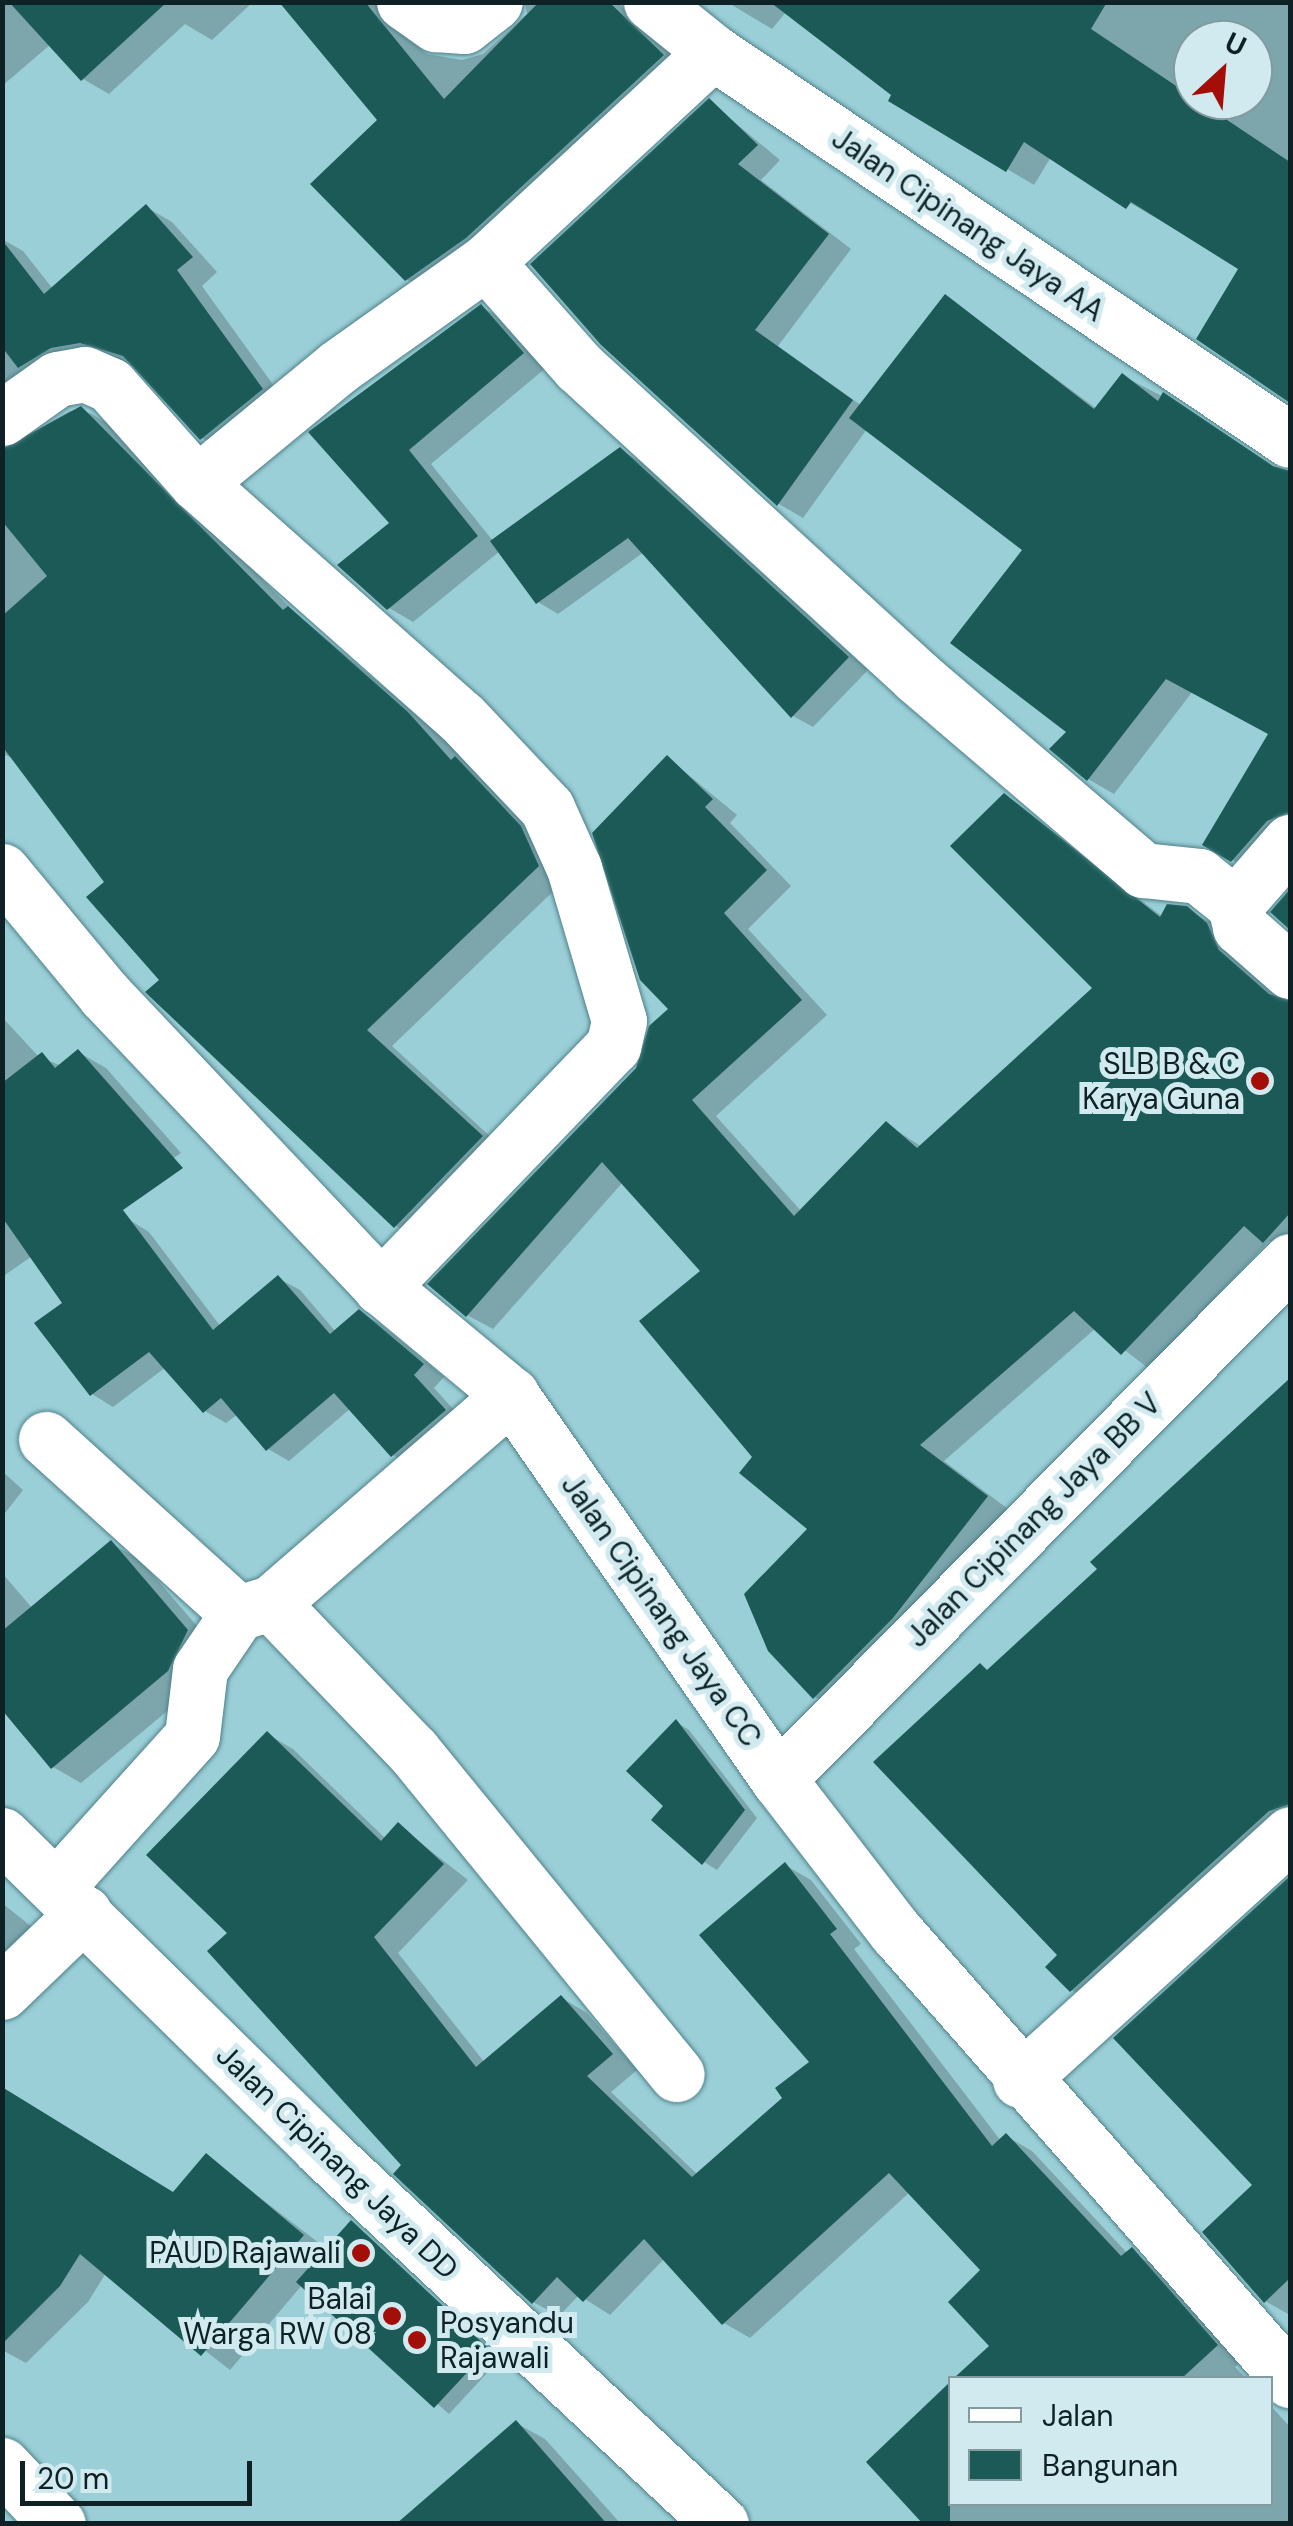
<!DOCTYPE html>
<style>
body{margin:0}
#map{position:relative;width:1293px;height:2526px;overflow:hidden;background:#9bcfd8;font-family:"DM Sans",sans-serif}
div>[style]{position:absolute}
.shadow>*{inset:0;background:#0003}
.building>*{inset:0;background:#1b5a56}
.roads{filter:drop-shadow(0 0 2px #4f8088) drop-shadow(0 0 2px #4f8088)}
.minor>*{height:55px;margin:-27.5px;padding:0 27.5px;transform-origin:27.5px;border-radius:27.5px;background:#fff}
.dots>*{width:28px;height:28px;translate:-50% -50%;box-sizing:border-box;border:5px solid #d1eaef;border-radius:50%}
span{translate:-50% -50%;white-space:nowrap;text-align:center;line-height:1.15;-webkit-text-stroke:10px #d1eaef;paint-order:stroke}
.street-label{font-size:30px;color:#0e2226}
.poi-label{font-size:30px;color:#0e2226}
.right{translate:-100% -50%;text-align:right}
.left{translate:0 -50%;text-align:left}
.frame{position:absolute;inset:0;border:5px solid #0e2226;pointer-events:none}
.legend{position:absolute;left:948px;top:2376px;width:325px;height:130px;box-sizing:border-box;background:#d1eaef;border:2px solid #839a9f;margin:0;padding:12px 18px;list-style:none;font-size:30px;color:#0e2226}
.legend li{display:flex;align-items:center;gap:20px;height:50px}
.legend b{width:50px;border:2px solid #839a9f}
.north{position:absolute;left:1173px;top:20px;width:100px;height:100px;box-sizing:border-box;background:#d1eaef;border:2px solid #839a9f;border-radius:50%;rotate:26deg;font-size:28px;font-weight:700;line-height:40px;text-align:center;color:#0e2226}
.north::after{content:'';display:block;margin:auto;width:35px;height:45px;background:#a40e09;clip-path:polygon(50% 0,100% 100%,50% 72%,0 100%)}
.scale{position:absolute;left:20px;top:2461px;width:232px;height:45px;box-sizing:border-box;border:5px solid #0e2226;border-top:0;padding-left:12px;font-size:30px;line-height:35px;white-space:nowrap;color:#0e2226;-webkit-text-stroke:8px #d1eaef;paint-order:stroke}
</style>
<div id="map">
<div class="shadow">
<i style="clip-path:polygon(2px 2px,253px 2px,212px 40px,185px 24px,109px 94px,83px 79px,51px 44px,2px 86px)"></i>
<i style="clip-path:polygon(282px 2px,403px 2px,402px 34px,427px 54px,462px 60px,483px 54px,527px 14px,525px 2px,617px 2px,688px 71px,432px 294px,406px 279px,381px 120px)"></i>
<i style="clip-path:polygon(evenodd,727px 2px,1290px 2px,1290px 387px,1225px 353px,1242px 268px,1051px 157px,1034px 185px,891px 100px,894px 95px,786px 12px,772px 29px,727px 2px,1193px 40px,1253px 40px,1253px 100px,1193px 100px,1193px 40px)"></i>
<i style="clip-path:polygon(709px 101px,780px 160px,761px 180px,851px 249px,778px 346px,862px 406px,946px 297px,1097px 409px,1123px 376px,1189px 410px,1290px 493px,1290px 842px,1258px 875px,1206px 844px,1271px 733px,1193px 691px,1114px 794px,1088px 779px,1070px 731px,1026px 550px,867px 429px,803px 518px,779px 504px,603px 343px)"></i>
<i style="clip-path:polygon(146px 207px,172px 222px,217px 272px,202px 286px,287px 404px,228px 453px,202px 438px,142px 370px,107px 357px,2px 416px,2px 239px,23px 251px,53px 289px)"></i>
<i style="clip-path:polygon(481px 307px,505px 320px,547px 367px,431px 464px,494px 542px,621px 450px,641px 462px,868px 670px,813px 727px,793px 716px,644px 552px,558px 614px,538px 602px,500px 551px,413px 622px,389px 608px,392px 523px,312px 433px)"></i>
<i style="clip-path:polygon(70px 411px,90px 413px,117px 429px,292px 610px,435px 730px,546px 843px,564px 881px,392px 1046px,507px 1152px,422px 1241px,396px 1226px,107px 882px,17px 761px,2px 753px,2px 450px)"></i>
<i style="clip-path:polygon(668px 758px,737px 815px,730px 823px,791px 886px,748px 929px,827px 1015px,716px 1116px,802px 1212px,887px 1124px,922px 1147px,1096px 988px,1005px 796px,1163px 917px,1186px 909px,1213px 924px,1245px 968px,1290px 1002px,1290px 1241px,1283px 1249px,1269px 1241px,1148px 1368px,1096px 1328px,944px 1461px,1012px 1512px,840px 1712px,815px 1697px,811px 1529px,755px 1457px,703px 1271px,623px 1182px,493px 1329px,467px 1315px,638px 1069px,672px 1009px)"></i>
<i style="clip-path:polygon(2px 1017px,39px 1057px,62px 1066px,78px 1052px,106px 1068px,181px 1153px,2px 1277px)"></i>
<i style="clip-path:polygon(128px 1219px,149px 1232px,221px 1327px,278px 1278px,300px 1290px,336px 1332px,359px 1312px,380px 1324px,444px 1377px,434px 1388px,466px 1423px,414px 1468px,393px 1455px,351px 1408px,289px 1461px,268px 1449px,238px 1414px,226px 1423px,205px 1411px,166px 1367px,113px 1407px,92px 1394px)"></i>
<i style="clip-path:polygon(1290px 1381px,1290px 1833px,1100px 2007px,1071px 1990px,980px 1666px,990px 1671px,1101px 1569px,1093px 1561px)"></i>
<i style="clip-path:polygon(2px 1471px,23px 1490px,2px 1517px)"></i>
<i style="clip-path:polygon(111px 1543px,140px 1560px,216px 1648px,196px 1687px,81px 1783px,53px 1767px,2px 1707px,2px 1573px,33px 1609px)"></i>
<i style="clip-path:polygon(676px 1722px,689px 1730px,757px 1818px,717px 1870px,704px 1862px,666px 1806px)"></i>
<i style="clip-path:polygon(267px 1734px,293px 1749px,386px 1839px,399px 1826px,468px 1880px,398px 1953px,485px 2063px,562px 1998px,587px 2013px,637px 2070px,611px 2092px,698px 2175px,786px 2098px,813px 2063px,785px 1865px,811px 1880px,861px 1944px,854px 1949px,1001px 2141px,1006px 2136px,1032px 2151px,1128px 2254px,1158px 2265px,1242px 2361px,1235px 2367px,1246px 2378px,958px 2378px,993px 2346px,984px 2271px,910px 2192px,750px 2338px,724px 2323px,665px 2258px,610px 2315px,579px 2295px,559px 2316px,533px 2302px,405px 2165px,230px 1933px)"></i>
<i style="clip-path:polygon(1290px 1879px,1290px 2315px,1265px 2301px,1256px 2185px,1116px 2038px)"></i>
<i style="clip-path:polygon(2px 1903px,38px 1932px,2px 1973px)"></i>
<i style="clip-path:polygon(2px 2089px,174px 2194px,206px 2156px,328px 2250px,352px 2224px,501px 2358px,449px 2414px,302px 2285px,230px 2370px,106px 2273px,88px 2302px,26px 2363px,2px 2350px)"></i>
<i style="clip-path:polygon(951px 2386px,951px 2504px,1270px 2504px,1270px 2405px,1290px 2427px,1290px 2524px,927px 2524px,869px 2462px)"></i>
<i style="clip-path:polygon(516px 2423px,545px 2439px,621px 2524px,434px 2524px)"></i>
</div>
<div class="building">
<i style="clip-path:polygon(9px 2px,167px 2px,81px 81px)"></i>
<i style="clip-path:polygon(279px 2px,365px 2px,444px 99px,539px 2px,609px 2px,664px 55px,466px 238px,405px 281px,310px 184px,377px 120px)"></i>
<i style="clip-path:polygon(770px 2px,1107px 2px,1091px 29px,1290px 162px,1290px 403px,1196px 339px,1238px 269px,1131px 202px,1126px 209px,1024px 142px,1006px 172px,888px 101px,891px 95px)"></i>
<i style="clip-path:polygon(709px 98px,758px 145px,738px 164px,829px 234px,755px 330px,853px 400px,777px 506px,601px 345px,530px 264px)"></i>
<i style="clip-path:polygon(146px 204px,193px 257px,177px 270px,263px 389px,200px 440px,123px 356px,80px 343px,51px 348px,18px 368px,2px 347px,2px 240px,44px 294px)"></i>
<i style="clip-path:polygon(945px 294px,1094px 409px,1122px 373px,1158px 401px,1163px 392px,1273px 466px,1290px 471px,1290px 812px,1267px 821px,1231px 862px,1202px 845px,1268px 734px,1166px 679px,1087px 781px,1049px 749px,1066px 732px,950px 643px,1022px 550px,849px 418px)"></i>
<i style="clip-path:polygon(481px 304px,524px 353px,409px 450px,478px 536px,387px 610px,337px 565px,389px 523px,308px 432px)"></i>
<i style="clip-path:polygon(81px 406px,283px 610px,288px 606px,408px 712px,451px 760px,455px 756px,521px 826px,539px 866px,367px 1030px,483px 1136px,394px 1228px,145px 992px,159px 980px,86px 897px,104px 882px,2px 746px,2px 616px,47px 576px,2px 521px,2px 449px)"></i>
<i style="clip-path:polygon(620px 447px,849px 657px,791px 718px,628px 538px,536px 604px,490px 541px)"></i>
<i style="clip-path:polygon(667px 755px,713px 799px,705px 807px,767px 870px,724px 913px,802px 1000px,692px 1100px,794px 1216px,886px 1121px,917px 1148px,1092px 988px,950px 846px,1004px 793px,1160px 917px,1167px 904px,1187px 906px,1207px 923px,1219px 950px,1269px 994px,1290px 1001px,1290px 1213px,1263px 1243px,1244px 1226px,1121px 1355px,1074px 1311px,920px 1445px,988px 1496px,893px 1618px,813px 1699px,768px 1651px,744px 1594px,807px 1529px,739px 1473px,752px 1457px,639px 1321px,700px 1271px,602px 1162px,466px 1317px,427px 1284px,636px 1068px,649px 1026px,668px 1009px,640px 980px,592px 833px)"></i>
<i style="clip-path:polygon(1290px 889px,1290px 930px,1270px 912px)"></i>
<i style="clip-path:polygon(78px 1049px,183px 1168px,123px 1210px,213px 1330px,278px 1275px,330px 1334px,359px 1309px,424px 1364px,414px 1375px,446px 1410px,391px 1457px,334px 1393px,266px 1451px,221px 1398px,203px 1413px,149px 1352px,90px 1396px,34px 1323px,62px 1303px,2px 1217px,2px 1083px,42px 1052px,55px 1068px)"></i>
<i style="clip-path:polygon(1290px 1378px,1290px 1804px,1269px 1811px,1070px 1992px,1045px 1967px,1057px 1955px,873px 1762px,980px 1663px,987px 1670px,1097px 1569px,1090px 1562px)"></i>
<i style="clip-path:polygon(111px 1540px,188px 1630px,168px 1671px,51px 1769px,2px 1710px,2px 1631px)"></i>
<i style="clip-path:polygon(676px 1719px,745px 1810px,702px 1865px,651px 1820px,663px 1806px,626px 1771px)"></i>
<i style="clip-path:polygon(267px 1731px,381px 1841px,398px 1822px,444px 1864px,374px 1937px,476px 2067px,561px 1995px,613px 2054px,587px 2076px,692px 2177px,782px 2098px,775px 2088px,809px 2062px,699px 1935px,785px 1862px,837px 1929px,830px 1934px,992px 2146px,1006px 2133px,1121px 2256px,1132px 2247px,1218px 2345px,1182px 2378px,954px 2378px,989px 2346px,948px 2302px,980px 2270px,889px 2173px,722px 2325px,644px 2239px,583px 2302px,557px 2277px,532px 2304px,393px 2174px,401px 2165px,207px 1951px,227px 1933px,146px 1855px)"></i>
<i style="clip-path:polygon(1290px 1876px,1290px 2278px,1264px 2303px,1202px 2232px,1252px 2185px,1113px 2038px)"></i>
<i style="clip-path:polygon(2px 2087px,173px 2192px,206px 2153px,304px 2235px,201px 2356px,80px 2254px,60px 2286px,2px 2344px)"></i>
<i style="clip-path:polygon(351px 2220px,489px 2349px,434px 2408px,296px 2282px)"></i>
<i style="clip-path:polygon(950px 2382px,950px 2524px,923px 2524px,866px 2462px)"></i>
<i style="clip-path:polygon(516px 2420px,607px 2524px,396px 2524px)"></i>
</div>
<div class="roads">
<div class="minor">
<i style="left:404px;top:2px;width:39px;rotate:35deg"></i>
<i style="left:436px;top:24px;width:28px;rotate:4deg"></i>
<i style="left:464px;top:26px;width:39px;rotate:-38deg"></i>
<i style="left:651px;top:2px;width:80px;rotate:38.9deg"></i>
<i style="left:713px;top:52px;width:695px;rotate:33.92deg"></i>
<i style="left:486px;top:262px;width:140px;rotate:48.5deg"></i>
<i style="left:579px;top:367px;width:457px;rotate:42.5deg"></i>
<i style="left:916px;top:676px;width:299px;rotate:40.5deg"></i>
<i style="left:1143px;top:870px;width:56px;rotate:6.1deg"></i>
<i style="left:1199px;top:876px;width:46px;rotate:38.9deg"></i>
<i style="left:1235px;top:905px;width:23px;rotate:77deg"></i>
<i style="left:1240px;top:927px;width:67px;rotate:41.3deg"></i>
<i style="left:2px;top:418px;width:67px;rotate:-35.3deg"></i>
<i style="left:57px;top:379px;width:28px;rotate:-10deg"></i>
<i style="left:85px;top:374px;width:27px;rotate:24deg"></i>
<i style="left:110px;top:385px;width:131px;rotate:48.4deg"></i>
<i style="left:197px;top:483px;width:353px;rotate:41.6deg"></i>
<i style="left:461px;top:717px;width:125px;rotate:46.6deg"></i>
<i style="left:547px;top:808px;width:66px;rotate:65.8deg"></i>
<i style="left:574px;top:868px;width:159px;rotate:73.6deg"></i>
<i style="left:619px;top:1021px;width:26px;rotate:103deg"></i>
<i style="left:613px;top:1046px;width:335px;rotate:133.9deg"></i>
<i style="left:197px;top:483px;width:183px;rotate:-39.4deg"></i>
<i style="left:338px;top:367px;width:181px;rotate:-35.4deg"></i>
<i style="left:486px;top:262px;width:309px;rotate:-42.8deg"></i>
<i style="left:2px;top:871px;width:161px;rotate:50.3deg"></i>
<i style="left:105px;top:995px;width:402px;rotate:46.6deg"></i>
<i style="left:381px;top:1287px;width:169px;rotate:39.7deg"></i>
<i style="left:511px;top:1395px;width:468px;rotate:55.2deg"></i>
<i style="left:778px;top:1779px;width:193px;rotate:52.4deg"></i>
<i style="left:896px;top:1932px;width:597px;rotate:48.67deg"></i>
<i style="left:1235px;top:905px;width:84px;rotate:-48.9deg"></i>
<i style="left:46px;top:1439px;width:259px;rotate:42.2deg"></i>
<i style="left:271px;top:1603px;width:205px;rotate:46.2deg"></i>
<i style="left:413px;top:1751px;width:417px;rotate:50.8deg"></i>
<i style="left:778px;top:1779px;width:728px;rotate:-45.33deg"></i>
<i style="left:2px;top:1835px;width:448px;rotate:44.5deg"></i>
<i style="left:321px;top:2149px;width:548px;rotate:43.15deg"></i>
<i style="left:58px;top:1885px;width:200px;rotate:-48deg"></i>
<i style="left:192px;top:1736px;width:67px;rotate:-83.2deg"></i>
<i style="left:200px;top:1669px;width:68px;rotate:-55.8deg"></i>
<i style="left:238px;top:1613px;width:34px;rotate:-17deg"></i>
<i style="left:271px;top:1603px;width:318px;rotate:-40.9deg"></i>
<i style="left:2px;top:1992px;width:114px;rotate:-43.9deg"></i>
<i style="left:1020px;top:2080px;width:365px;rotate:-42.3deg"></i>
<i style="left:2px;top:2465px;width:81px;rotate:46.5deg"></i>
</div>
</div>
<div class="dots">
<i style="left:1260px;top:1081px;background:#a40e09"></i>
<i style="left:361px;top:2253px;background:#a40e09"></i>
<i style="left:392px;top:2316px;background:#a40e09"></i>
<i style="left:417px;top:2340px;background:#a40e09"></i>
</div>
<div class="street-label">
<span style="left:968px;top:225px;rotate:34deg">Jalan Cipinang Jaya AA</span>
<span style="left:1034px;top:1520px;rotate:-45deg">Jalan Cipinang Jaya BB V</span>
<span style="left:661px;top:1611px;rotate:55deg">Jalan Cipinang Jaya CC</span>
<span style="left:337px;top:2162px;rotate:44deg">Jalan Cipinang Jaya DD</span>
</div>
<div class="poi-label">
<span class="right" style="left:1240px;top:1081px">SLB B &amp; C<br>Karya Guna</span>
<span class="right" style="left:341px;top:2253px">PAUD Rajawali</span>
<span class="right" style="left:372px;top:2316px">Balai<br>Warga RW 08</span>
<span class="left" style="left:440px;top:2340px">Posyandu<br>Rajawali</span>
</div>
<div class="frame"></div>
<ul class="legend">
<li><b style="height:12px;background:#fff"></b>Jalan</li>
<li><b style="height:28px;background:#1b5a56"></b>Bangunan</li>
</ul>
<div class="north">U</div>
<div class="scale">20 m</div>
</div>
